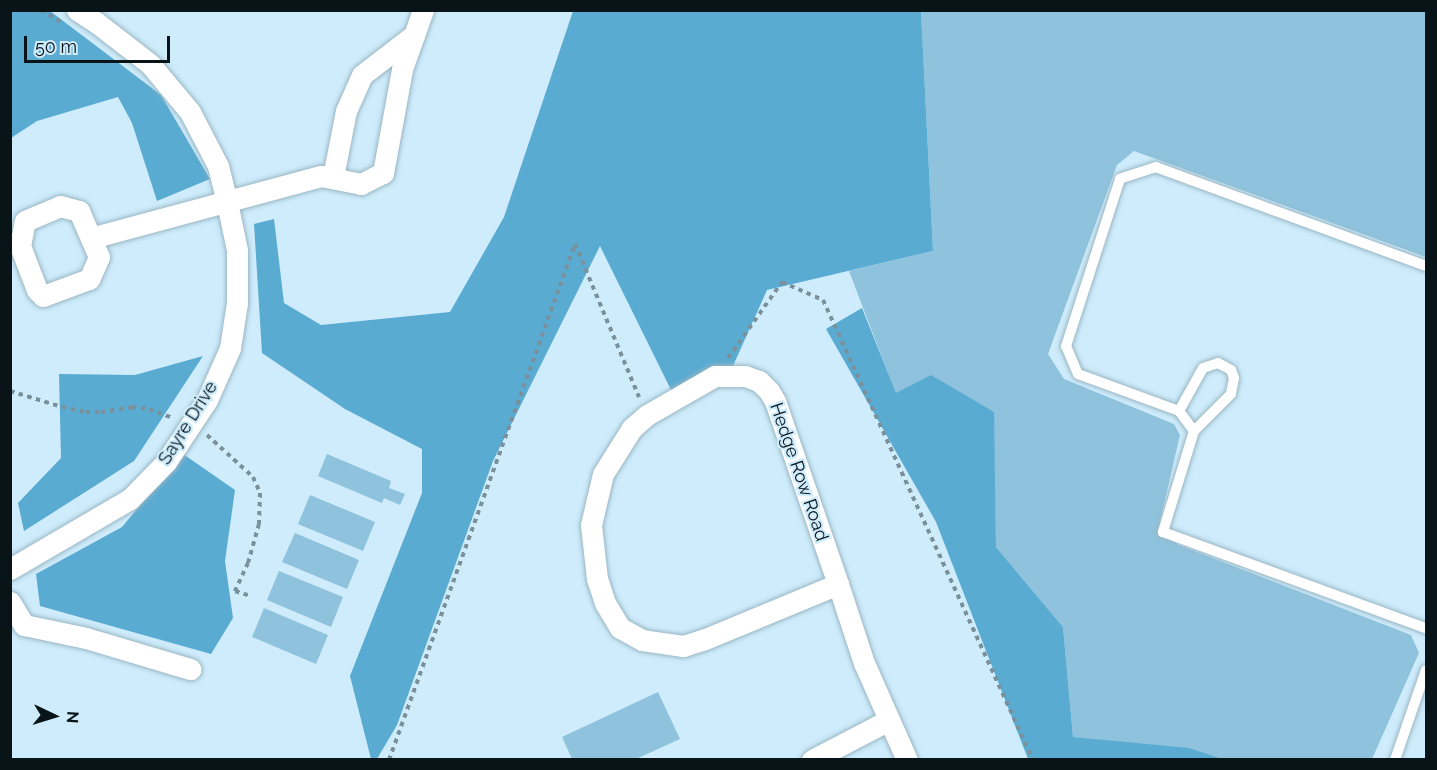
<!DOCTYPE html>
<style>
body{margin:0}
#map{position:relative;width:1437px;height:770px;overflow:hidden;background:#ceecfb;font-family:Raleway,sans-serif}
div>[style]{position:absolute}
.green>*{inset:0;background:#8fc2dc}
.forest>*{inset:0;background:#5aabd1}
.path>*{height:4px;margin-top:-2px;transform-origin:0;background:repeating-linear-gradient(90deg,#7a909b 0 4.5px,transparent 0 9px)}
.roads{filter:drop-shadow(0 0 2px #9ab6c4) drop-shadow(0 0 2px #9ab6c4)}
.service>*{height:10px;margin:-5px;padding:0 5px;transform-origin:5px;border-radius:5px;background:#fff}
.minor>*{height:21px;margin:-10.5px;padding:0 10.5px;transform-origin:10.5px;border-radius:10.5px;background:#fff}
span{translate:-50% -50%;white-space:nowrap;text-align:center;line-height:1.15;-webkit-text-stroke:4.5px #ceecfb;paint-order:stroke}
.street-label{font-size:18px;color:#091419}
.frame{position:absolute;inset:0;border:12px solid #091419;pointer-events:none}
.north{position:absolute;left:24px;top:686px;width:60px;height:60px;-webkit-text-stroke:4px #ceecfb;paint-order:stroke;rotate:94deg;font-size:16px;font-weight:700;line-height:24px;text-align:center;color:#091419}
.north::after{content:'';display:block;margin:auto;width:21px;height:27px;background:#091419;clip-path:polygon(50% 0,100% 100%,50% 72%,0 100%)}
.scale{position:absolute;left:24px;top:36px;width:146px;height:27px;box-sizing:border-box;border:3px solid #091419;border-top:0;padding-left:8px;font-size:18px;line-height:21px;white-space:nowrap;color:#091419;-webkit-text-stroke:4px #ceecfb;paint-order:stroke}
</style>
<div id="map">
<div class="green">
<i style="clip-path:polygon(921px 11px,1426px 11px,1426px 257px,1134px 151px,1117px 165px,1048px 354px,1064px 379px,1174px 424px,1180px 435px,1158px 530px,1179px 545px,1411px 635px,1419px 653px,1372px 759px,1171px 759px,1108px 741px,1073px 737px,1063px 627px,996px 547px,993px 412px,896px 394px,849px 271px,933px 251px)"></i>
<i style="clip-path:polygon(327px 454px,391px 481px,389px 488px,405px 494px,400px 505px,384px 498px,382px 503px,318px 476px)"></i>
<i style="clip-path:polygon(310px 495px,375px 522px,363px 551px,298px 524px)"></i>
<i style="clip-path:polygon(295px 533px,359px 560px,347px 589px,282px 562px)"></i>
<i style="clip-path:polygon(279px 571px,343px 597px,331px 627px,267px 600px)"></i>
<i style="clip-path:polygon(264px 608px,328px 635px,316px 664px,252px 637px)"></i>
<i style="clip-path:polygon(658px 692px,680px 739px,636px 759px,572px 759px,562px 737px)"></i>
</div>
<div class="forest">
<i style="clip-path:polygon(11px 10px,50px 11px,161px 95px,210px 179px,157px 201px,132px 123px,118px 97px,37px 121px,11px 138px)"></i>
<i style="clip-path:polygon(573px 11px,921px 11px,933px 251px,767px 290px,728px 377px,675px 398px,600px 246px,493px 461px,397px 725px,377px 759px,371px 759px,350px 676px,422px 493px,422px 449px,345px 409px,262px 353px,254px 224px,274px 219px,284px 303px,321px 325px,450px 312px,504px 217px)"></i>
<i style="clip-path:polygon(862px 308px,896px 393px,931px 375px,994px 412px,996px 547px,1063px 627px,1073px 737px,1189px 748px,1222px 759px,1028px 759px,936px 522px,826px 329px)"></i>
<i style="clip-path:polygon(203px 356px,134px 461px,24px 531px,18px 503px,61px 458px,59px 374px,135px 375px)"></i>
<i style="clip-path:polygon(183px 454px,235px 490px,225px 561px,233px 618px,211px 654px,40px 606px,36px 574px,122px 527px)"></i>
</div>
<div class="path">
<i style="left:41px;top:10px;width:23px;rotate:31deg"></i>
<i style="left:728px;top:358px;width:93px;rotate:-54.6deg"></i>
<i style="left:782px;top:282px;width:45px;rotate:23.7deg"></i>
<i style="left:823px;top:300px;width:506px;rotate:65.46deg"></i>
<i style="left:10px;top:391px;width:54px;rotate:17.1deg"></i>
<i style="left:62px;top:407px;width:25px;rotate:12deg"></i>
<i style="left:86px;top:412px;width:15px"></i>
<i style="left:101px;top:412px;width:31px;rotate:-9deg"></i>
<i style="left:132px;top:407px;width:17px;rotate:7deg"></i>
<i style="left:149px;top:409px;width:25px;rotate:21deg"></i>
<i style="left:207px;top:435px;width:62px;rotate:42.4deg"></i>
<i style="left:253px;top:477px;width:17px;rotate:66deg"></i>
<i style="left:260px;top:493px;width:31px;rotate:92deg"></i>
<i style="left:259px;top:524px;width:41px;rotate:105.8deg"></i>
<i style="left:248px;top:563px;width:31px;rotate:115deg"></i>
<i style="left:235px;top:591px;width:16px;rotate:18deg"></i>
<i style="left:389px;top:760px;width:548px;rotate:-70.18deg"></i>
<i style="left:575px;top:244px;width:166px;rotate:67.3deg"></i>
</div>
<div class="roads">
<div class="service">
<i style="left:1426px;top:266px;width:288px;rotate:-159.9deg"></i>
<i style="left:1156px;top:167px;width:38px;rotate:162deg"></i>
<i style="left:1120px;top:179px;width:176px;rotate:107.9deg"></i>
<i style="left:1066px;top:346px;width:30px;rotate:67deg"></i>
<i style="left:1078px;top:374px;width:108px;rotate:20.1deg"></i>
<i style="left:1179px;top:411px;width:25px;rotate:53deg"></i>
<i style="left:1194px;top:431px;width:106px;rotate:107.1deg"></i>
<i style="left:1163px;top:532px;width:280px;rotate:20.1deg"></i>
<i style="left:1179px;top:411px;width:49px;rotate:-60.8deg"></i>
<i style="left:1203px;top:368px;width:16px;rotate:-18deg"></i>
<i style="left:1218px;top:363px;width:15px;rotate:28deg"></i>
<i style="left:1231px;top:370px;width:9px;rotate:69deg"></i>
<i style="left:1234px;top:378px;width:16px;rotate:101deg"></i>
<i style="left:1231px;top:394px;width:52px;rotate:135deg"></i>
<i style="left:1395px;top:760px;width:95px;rotate:-71deg"></i>
</div>
<div class="minor">
<i style="left:333px;top:177px;width:67px;rotate:-78.9deg"></i>
<i style="left:346px;top:111px;width:39px;rotate:-66deg"></i>
<i style="left:362px;top:75px;width:66px;rotate:-37.6deg"></i>
<i style="left:60px;top:206px;width:20px;rotate:15deg"></i>
<i style="left:79px;top:211px;width:50px;rotate:66.5deg"></i>
<i style="left:99px;top:257px;width:24px;rotate:114deg"></i>
<i style="left:89px;top:279px;width:49px;rotate:159.7deg"></i>
<i style="left:43px;top:296px;width:8px;rotate:-135deg"></i>
<i style="left:37px;top:290px;width:47px;rotate:-111.1deg"></i>
<i style="left:20px;top:246px;width:25px;rotate:-79deg"></i>
<i style="left:25px;top:221px;width:38px;rotate:-23deg"></i>
<i style="left:91px;top:238px;width:238px;rotate:-15.1deg"></i>
<i style="left:321px;top:176px;width:41px;rotate:11.3deg"></i>
<i style="left:361px;top:184px;width:25px;rotate:-27deg"></i>
<i style="left:383px;top:173px;width:106px;rotate:-79.6deg"></i>
<i style="left:402px;top:69px;width:63px;rotate:-70.4deg"></i>
<i style="left:10px;top:569px;width:139px;rotate:-30.3deg"></i>
<i style="left:130px;top:499px;width:52px;rotate:-45.8deg"></i>
<i style="left:166px;top:462px;width:74px;rotate:-56.5deg"></i>
<i style="left:207px;top:400px;width:57px;rotate:-66.1deg"></i>
<i style="left:230px;top:348px;width:46px;rotate:-81.2deg"></i>
<i style="left:237px;top:303px;width:53px;rotate:-90deg"></i>
<i style="left:237px;top:250px;width:49px;rotate:-101.8deg"></i>
<i style="left:227px;top:202px;width:37px;rotate:-104deg"></i>
<i style="left:218px;top:166px;width:61px;rotate:-117.4deg"></i>
<i style="left:190px;top:112px;width:62px;rotate:-129.8deg"></i>
<i style="left:150px;top:64px;width:67px;rotate:-142.3deg"></i>
<i style="left:97px;top:23px;width:24px;rotate:-147deg"></i>
<i style="left:838px;top:584px;width:144px;rotate:157.5deg"></i>
<i style="left:705px;top:639px;width:23px;rotate:162deg"></i>
<i style="left:683px;top:646px;width:41px;rotate:-171.7deg"></i>
<i style="left:642px;top:640px;width:25px;rotate:-151deg"></i>
<i style="left:620px;top:628px;width:29px;rotate:-121deg"></i>
<i style="left:605px;top:603px;width:25px;rotate:-108deg"></i>
<i style="left:597px;top:579px;width:54px;rotate:-96.3deg"></i>
<i style="left:591px;top:525px;width:52px;rotate:-76.8deg"></i>
<i style="left:603px;top:474px;width:54px;rotate:-57.8deg"></i>
<i style="left:632px;top:428px;width:20px;rotate:-41deg"></i>
<i style="left:647px;top:415px;width:78px;rotate:-29.8deg"></i>
<i style="left:715px;top:376px;width:30px"></i>
<i style="left:745px;top:376px;width:15px;rotate:20deg"></i>
<i style="left:759px;top:381px;width:14px;rotate:45deg"></i>
<i style="left:769px;top:391px;width:12px;rotate:59deg"></i>
<i style="left:775px;top:401px;width:194px;rotate:71deg"></i>
<i style="left:838px;top:584px;width:83px;rotate:71.8deg"></i>
<i style="left:864px;top:663px;width:106px;rotate:66.1deg"></i>
<i style="left:10px;top:602px;width:27px;rotate:59deg"></i>
<i style="left:24px;top:625px;width:63px;rotate:11.8deg"></i>
<i style="left:86px;top:638px;width:109px;rotate:16.6deg"></i>
<i style="left:812px;top:760px;width:87px;rotate:-27.5deg"></i>
</div>
</div>
<div class="street-label">
<span style="left:188px;top:423px;rotate:-58deg">Sayre Drive</span>
<span style="left:799px;top:472px;rotate:71deg">Hedge Row Road</span>
</div>
<div class="frame"></div>
<div class="north">N</div>
<div class="scale">50 m</div>
</div>
